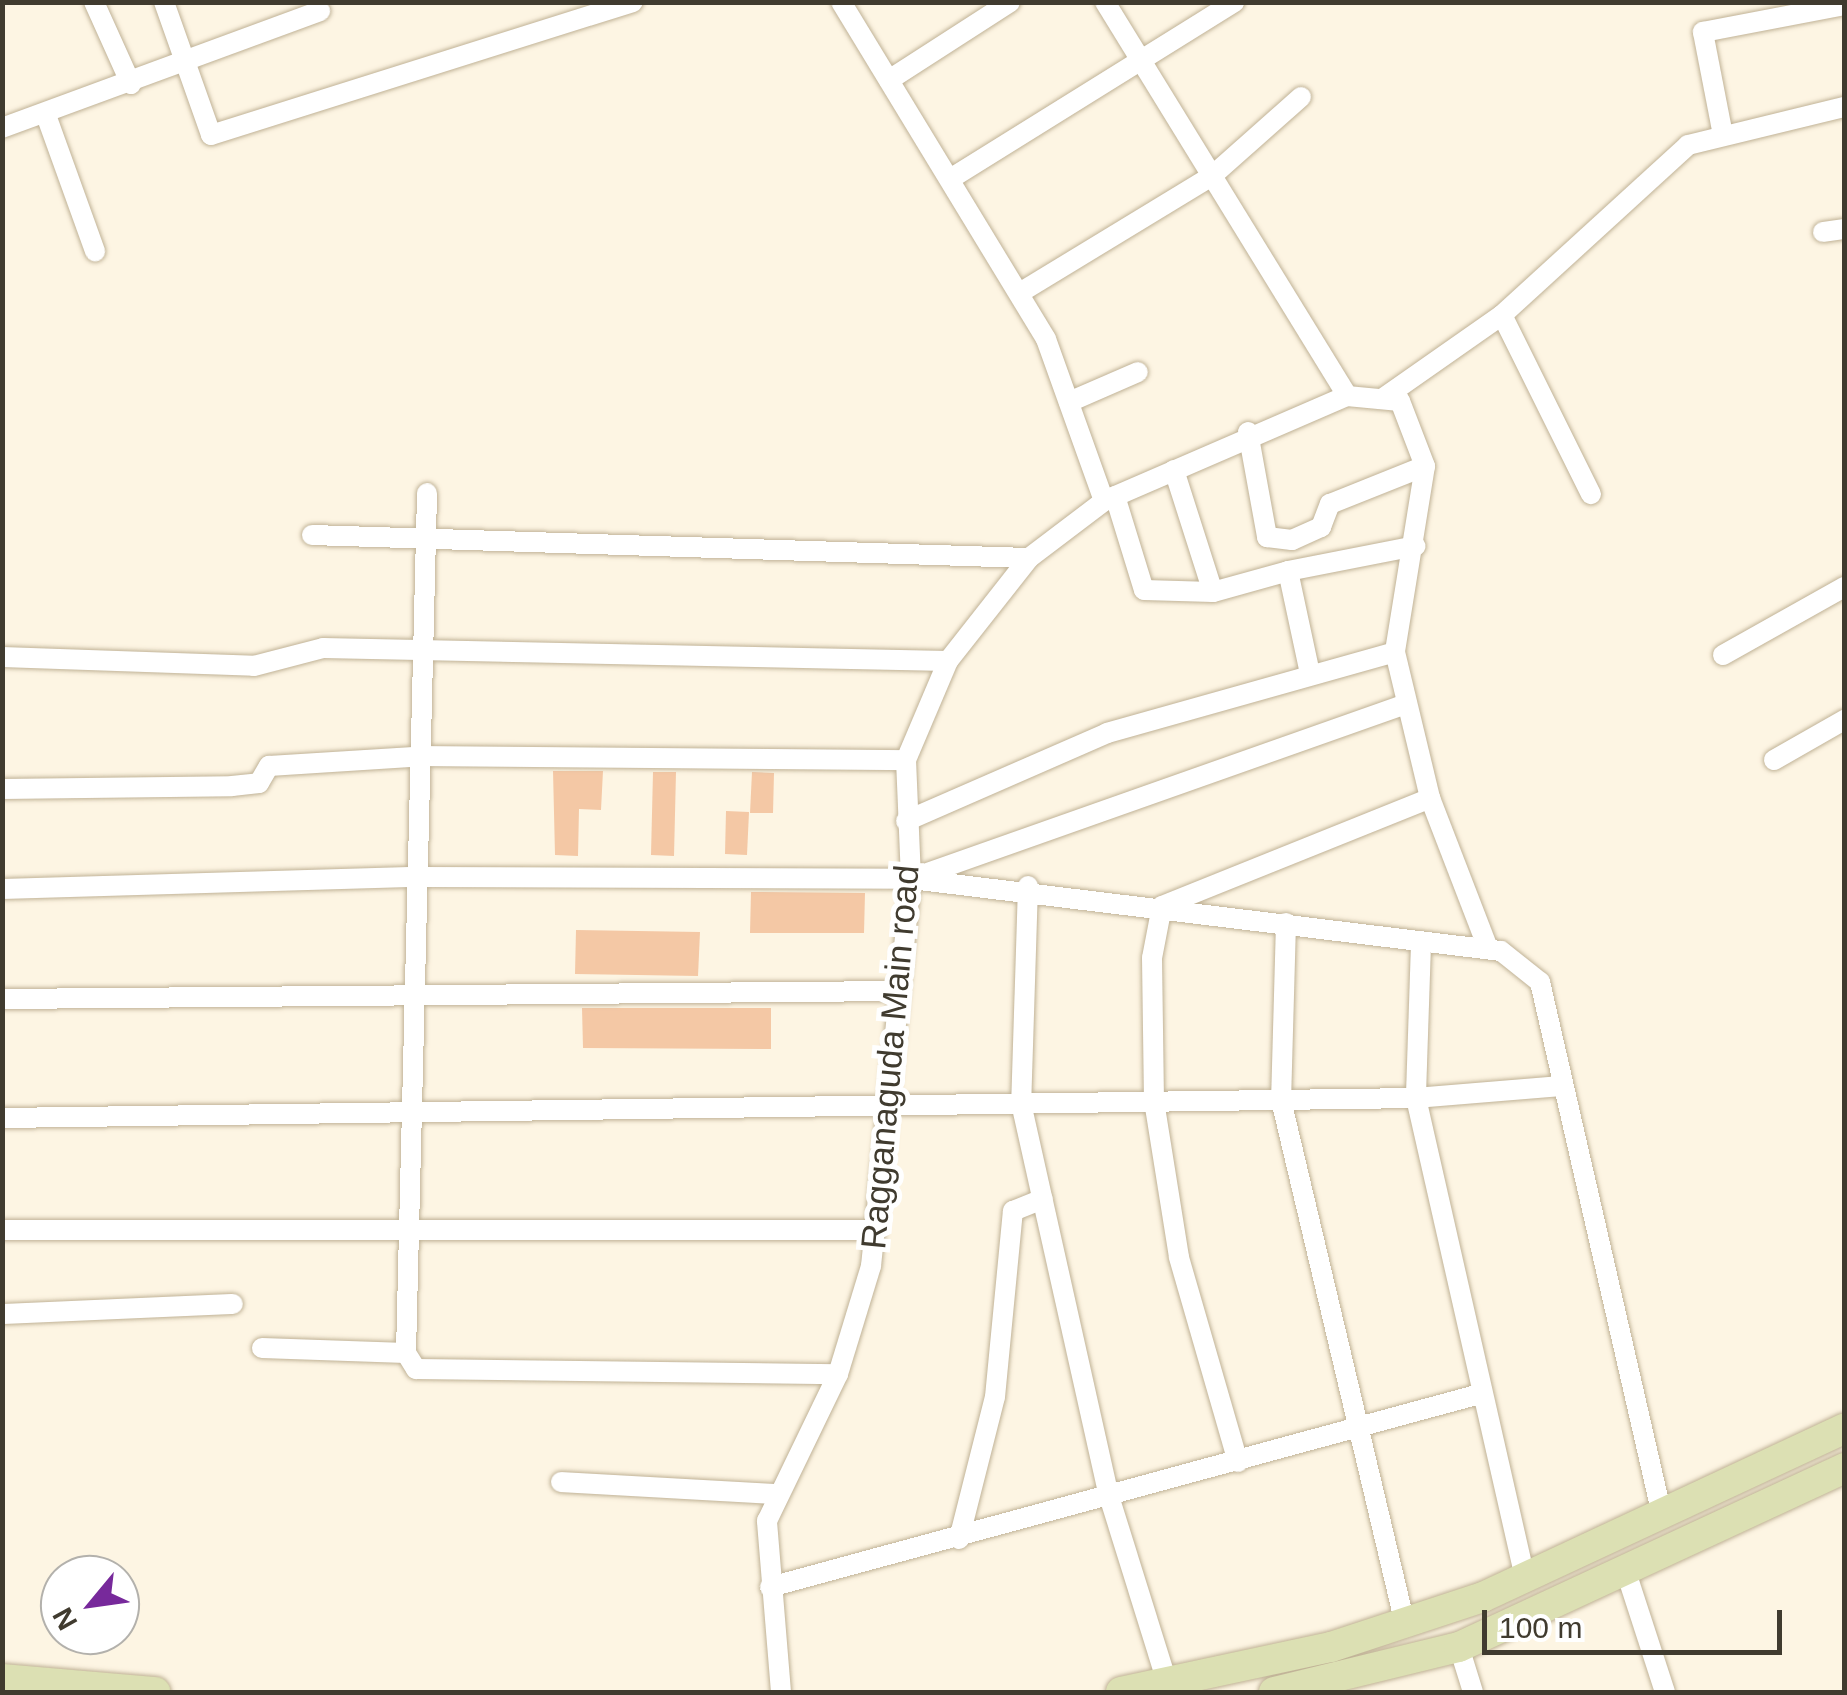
<!DOCTYPE html>
<style>
body{margin:0}
#map{position:relative;width:1847px;height:1695px;overflow:hidden;background:#fdf5e3;font-family:Helvetica,sans-serif}
div>[style]{position:absolute}
.building>*{inset:0;background:#f4c8a5}
.roads{filter:drop-shadow(0 0 2px #c0b296) drop-shadow(0 0 2px #c0b296)}
.street>*{height:20px;margin:-10px;padding:0 10px;transform-origin:10px;border-radius:10px;background:#fff}
.primary>*{height:30px;margin:-15px;padding:0 15px;transform-origin:15px;border-radius:15px;background:#dce0b3}
span{translate:-50% -50%;white-space:nowrap;text-align:center;line-height:1.15;-webkit-text-stroke:10px #fff;paint-order:stroke}
.street-label{font-size:35px;color:#403b2f}
.frame{position:absolute;inset:0;border:5px solid #403b2f;pointer-events:none}
.north{position:absolute;left:40px;top:1555px;width:100px;height:100px;box-sizing:border-box;background:#fff;border:2px solid #b3b1ac;border-radius:50%;rotate:241deg;font-size:28px;font-weight:700;line-height:40px;text-align:center;color:#403b2f}
.north::after{content:'';display:block;margin:auto;width:35px;height:45px;background:#77299b;clip-path:polygon(50% 0,100% 100%,50% 72%,0 100%)}
.scale{position:absolute;left:1482px;top:1610px;width:300px;height:45px;box-sizing:border-box;border:5px solid #403b2f;border-top:0;padding-left:12px;font-size:30px;line-height:35px;white-space:nowrap;color:#403b2f;-webkit-text-stroke:8px #fff;paint-order:stroke}
</style>
<div id="map">
<div class="building">
<i style="clip-path:polygon(553px 771px,603px 771px,601px 810px,579px 809px,578px 856px,555px 855px)"></i>
<i style="clip-path:polygon(653px 772px,676px 772px,674px 856px,651px 855px)"></i>
<i style="clip-path:polygon(752px 772px,774px 773px,773px 813px,750px 813px)"></i>
<i style="clip-path:polygon(726px 811px,749px 812px,747px 855px,725px 854px)"></i>
<i style="clip-path:polygon(751px 892px,865px 893px,864px 933px,750px 933px)"></i>
<i style="clip-path:polygon(576px 930px,700px 932px,698px 976px,575px 974px)"></i>
<i style="clip-path:polygon(582px 1008px,771px 1008px,771px 1049px,583px 1048px)"></i>
</div>
<div class="roads">
<div class="street">
<i style="left:94px;top:2px;width:90px;rotate:65.7deg"></i>
<i style="left:164px;top:2px;width:141px;rotate:70.5deg"></i>
<i style="left:211px;top:135px;width:442px;rotate:-17.5deg"></i>
<i style="left:1105px;top:2px;width:462px;rotate:58.4deg"></i>
<i style="left:889px;top:80px;width:144px;rotate:-32.8deg"></i>
<i style="left:46px;top:115px;width:145px;rotate:70.2deg"></i>
<i style="left:2px;top:128px;width:339px;rotate:-20.2deg"></i>
<i style="left:1722px;top:130px;width:100px;rotate:-101deg"></i>
<i style="left:1703px;top:32px;width:144px;rotate:-10.8deg"></i>
<i style="left:950px;top:179px;width:335px;rotate:-31.9deg"></i>
<i style="left:1823px;top:232px;width:21px;rotate:-8deg"></i>
<i style="left:1021px;top:292px;width:223px;rotate:-31.3deg"></i>
<i style="left:1212px;top:176px;width:119px;rotate:-41.6deg"></i>
<i style="left:1502px;top:315px;width:200px;rotate:63.6deg"></i>
<i style="left:1382px;top:399px;width:146px;rotate:-35deg"></i>
<i style="left:1502px;top:315px;width:252px;rotate:-42.4deg"></i>
<i style="left:1688px;top:145px;width:161px;rotate:-13.7deg"></i>
<i style="left:1069px;top:402px;width:75px;rotate:-23.5deg"></i>
<i style="left:1248px;top:432px;width:107px;rotate:79.7deg"></i>
<i style="left:1267px;top:537px;width:25px;rotate:7deg"></i>
<i style="left:1292px;top:540px;width:32px;rotate:-24deg"></i>
<i style="left:1321px;top:527px;width:25px;rotate:-69deg"></i>
<i style="left:1330px;top:504px;width:102px;rotate:-21.8deg"></i>
<i style="left:1174px;top:470px;width:128px;rotate:72.3deg"></i>
<i style="left:1115px;top:496px;width:98px;rotate:72.9deg"></i>
<i style="left:1144px;top:590px;width:69px;rotate:1.7deg"></i>
<i style="left:1213px;top:592px;width:78px;rotate:-15.6deg"></i>
<i style="left:1288px;top:571px;width:105px;rotate:77.9deg"></i>
<i style="left:1104px;top:501px;width:265px;rotate:-23.4deg"></i>
<i style="left:1347px;top:396px;width:53px;rotate:5.4deg"></i>
<i style="left:1400px;top:401px;width:70px;rotate:69deg"></i>
<i style="left:1425px;top:466px;width:188px;rotate:99.2deg"></i>
<i style="left:1395px;top:652px;width:150px;rotate:76.5deg"></i>
<i style="left:1430px;top:798px;width:159px;rotate:68.9deg"></i>
<i style="left:312px;top:535px;width:717px;rotate:1.84deg"></i>
<i style="left:1288px;top:571px;width:130px;rotate:-11.1deg"></i>
<i style="left:1723px;top:655px;width:139px;rotate:-29.3deg"></i>
<i style="left:2px;top:657px;width:252px;rotate:2deg"></i>
<i style="left:254px;top:666px;width:71px;rotate:-14.6deg"></i>
<i style="left:323px;top:648px;width:625px;rotate:1.19deg"></i>
<i style="left:1774px;top:760px;width:81px;rotate:-29.7deg"></i>
<i style="left:2px;top:789px;width:230px;rotate:-0.7deg"></i>
<i style="left:232px;top:786px;width:27px;rotate:-6deg"></i>
<i style="left:259px;top:783px;width:20px;rotate:-60deg"></i>
<i style="left:269px;top:766px;width:157px;rotate:-3.6deg"></i>
<i style="left:426px;top:756px;width:480px;rotate:0.5deg"></i>
<i style="left:906px;top:821px;width:219px;rotate:-23.6deg"></i>
<i style="left:1107px;top:733px;width:299px;rotate:-15.7deg"></i>
<i style="left:922px;top:875px;width:510px;rotate:-19.46deg"></i>
<i style="left:1028px;top:886px;width:217px;rotate:91.8deg"></i>
<i style="left:1021px;top:1103px;width:403px;rotate:77.4deg"></i>
<i style="left:1109px;top:1496px;width:195px;rotate:72.7deg"></i>
<i style="left:2px;top:889px;width:416px;rotate:-1.7deg"></i>
<i style="left:418px;top:877px;width:493px;rotate:0.2deg"></i>
<i style="left:911px;top:879px;width:594px;rotate:6.96deg"></i>
<i style="left:1501px;top:951px;width:50px;rotate:38.5deg"></i>
<i style="left:1540px;top:982px;width:547px;rotate:77.11deg"></i>
<i style="left:1286px;top:923px;width:177px;rotate:91.6deg"></i>
<i style="left:1281px;top:1100px;width:538px;rotate:76.69deg"></i>
<i style="left:1421px;top:944px;width:154px;rotate:91.9deg"></i>
<i style="left:1416px;top:1098px;width:492px;rotate:77.2deg"></i>
<i style="left:2px;top:999px;width:895px;rotate:-0.51deg"></i>
<i style="left:2px;top:1118px;width:1414px;rotate:-0.81deg"></i>
<i style="left:1416px;top:1098px;width:145px;rotate:-4.7deg"></i>
<i style="left:2px;top:1230px;width:874px"></i>
<i style="left:2px;top:1314px;width:231px;rotate:-2.5deg"></i>
<i style="left:262px;top:1348px;width:144px;rotate:2deg"></i>
<i style="left:406px;top:1353px;width:19px;rotate:58deg"></i>
<i style="left:416px;top:1369px;width:422px;rotate:0.7deg"></i>
<i style="left:406px;top:1353px;width:860px;rotate:-88.6deg"></i>
<i style="left:1238px;top:1462px;width:213px;rotate:-106.1deg"></i>
<i style="left:1179px;top:1257px;width:158px;rotate:-99.1deg"></i>
<i style="left:1154px;top:1101px;width:143px;rotate:-90.8deg"></i>
<i style="left:1152px;top:958px;width:53px;rotate:-79.1deg"></i>
<i style="left:1162px;top:906px;width:289px;rotate:-21.9deg"></i>
<i style="left:561px;top:1482px;width:217px;rotate:3.2deg"></i>
<i style="left:959px;top:1539px;width:146px;rotate:-75.8deg"></i>
<i style="left:995px;top:1397px;width:187px;rotate:-84.5deg"></i>
<i style="left:1013px;top:1211px;width:32px;rotate:-22deg"></i>
<i style="left:1626px;top:1572px;width:126px;rotate:72deg"></i>
<i style="left:770px;top:1587px;width:736px;rotate:-15.21deg"></i>
<i style="left:1459px;top:1647px;width:47px;rotate:72.7deg"></i>
<i style="left:781px;top:1692px;width:172px;rotate:-94.7deg"></i>
<i style="left:767px;top:1521px;width:163px;rotate:-64.2deg"></i>
<i style="left:838px;top:1374px;width:113px;rotate:-73deg"></i>
<i style="left:871px;top:1266px;width:389px;rotate:-84.1deg"></i>
<i style="left:911px;top:879px;width:119px;rotate:-92.4deg"></i>
<i style="left:906px;top:760px;width:108px;rotate:-67deg"></i>
<i style="left:948px;top:661px;width:131px;rotate:-51.8deg"></i>
<i style="left:1029px;top:558px;width:94px;rotate:-37.2deg"></i>
<i style="left:1104px;top:501px;width:172px;rotate:-109.7deg"></i>
<i style="left:1046px;top:339px;width:394px;rotate:-121.3deg"></i>
</div>
<div class="primary">
<i style="left:2px;top:1679px;width:154px;rotate:4.9deg"></i>
<i style="left:1121px;top:1692px;width:215px;rotate:-12.1deg"></i>
<i style="left:1331px;top:1647px;width:160px;rotate:-18.2deg"></i>
<i style="left:1483px;top:1597px;width:398px;rotate:-25deg"></i>
<i style="left:1274px;top:1692px;width:190px;rotate:-13.7deg"></i>
<i style="left:1459px;top:1647px;width:425px;rotate:-24.9deg"></i>
</div>
</div>
<div class="street-label">
<span style="left:890px;top:1057px;rotate:-85deg">Ragganaguda Main road</span>
</div>
<div class="frame"></div>
<div class="north">N</div>
<div class="scale">100 m</div>
</div>
